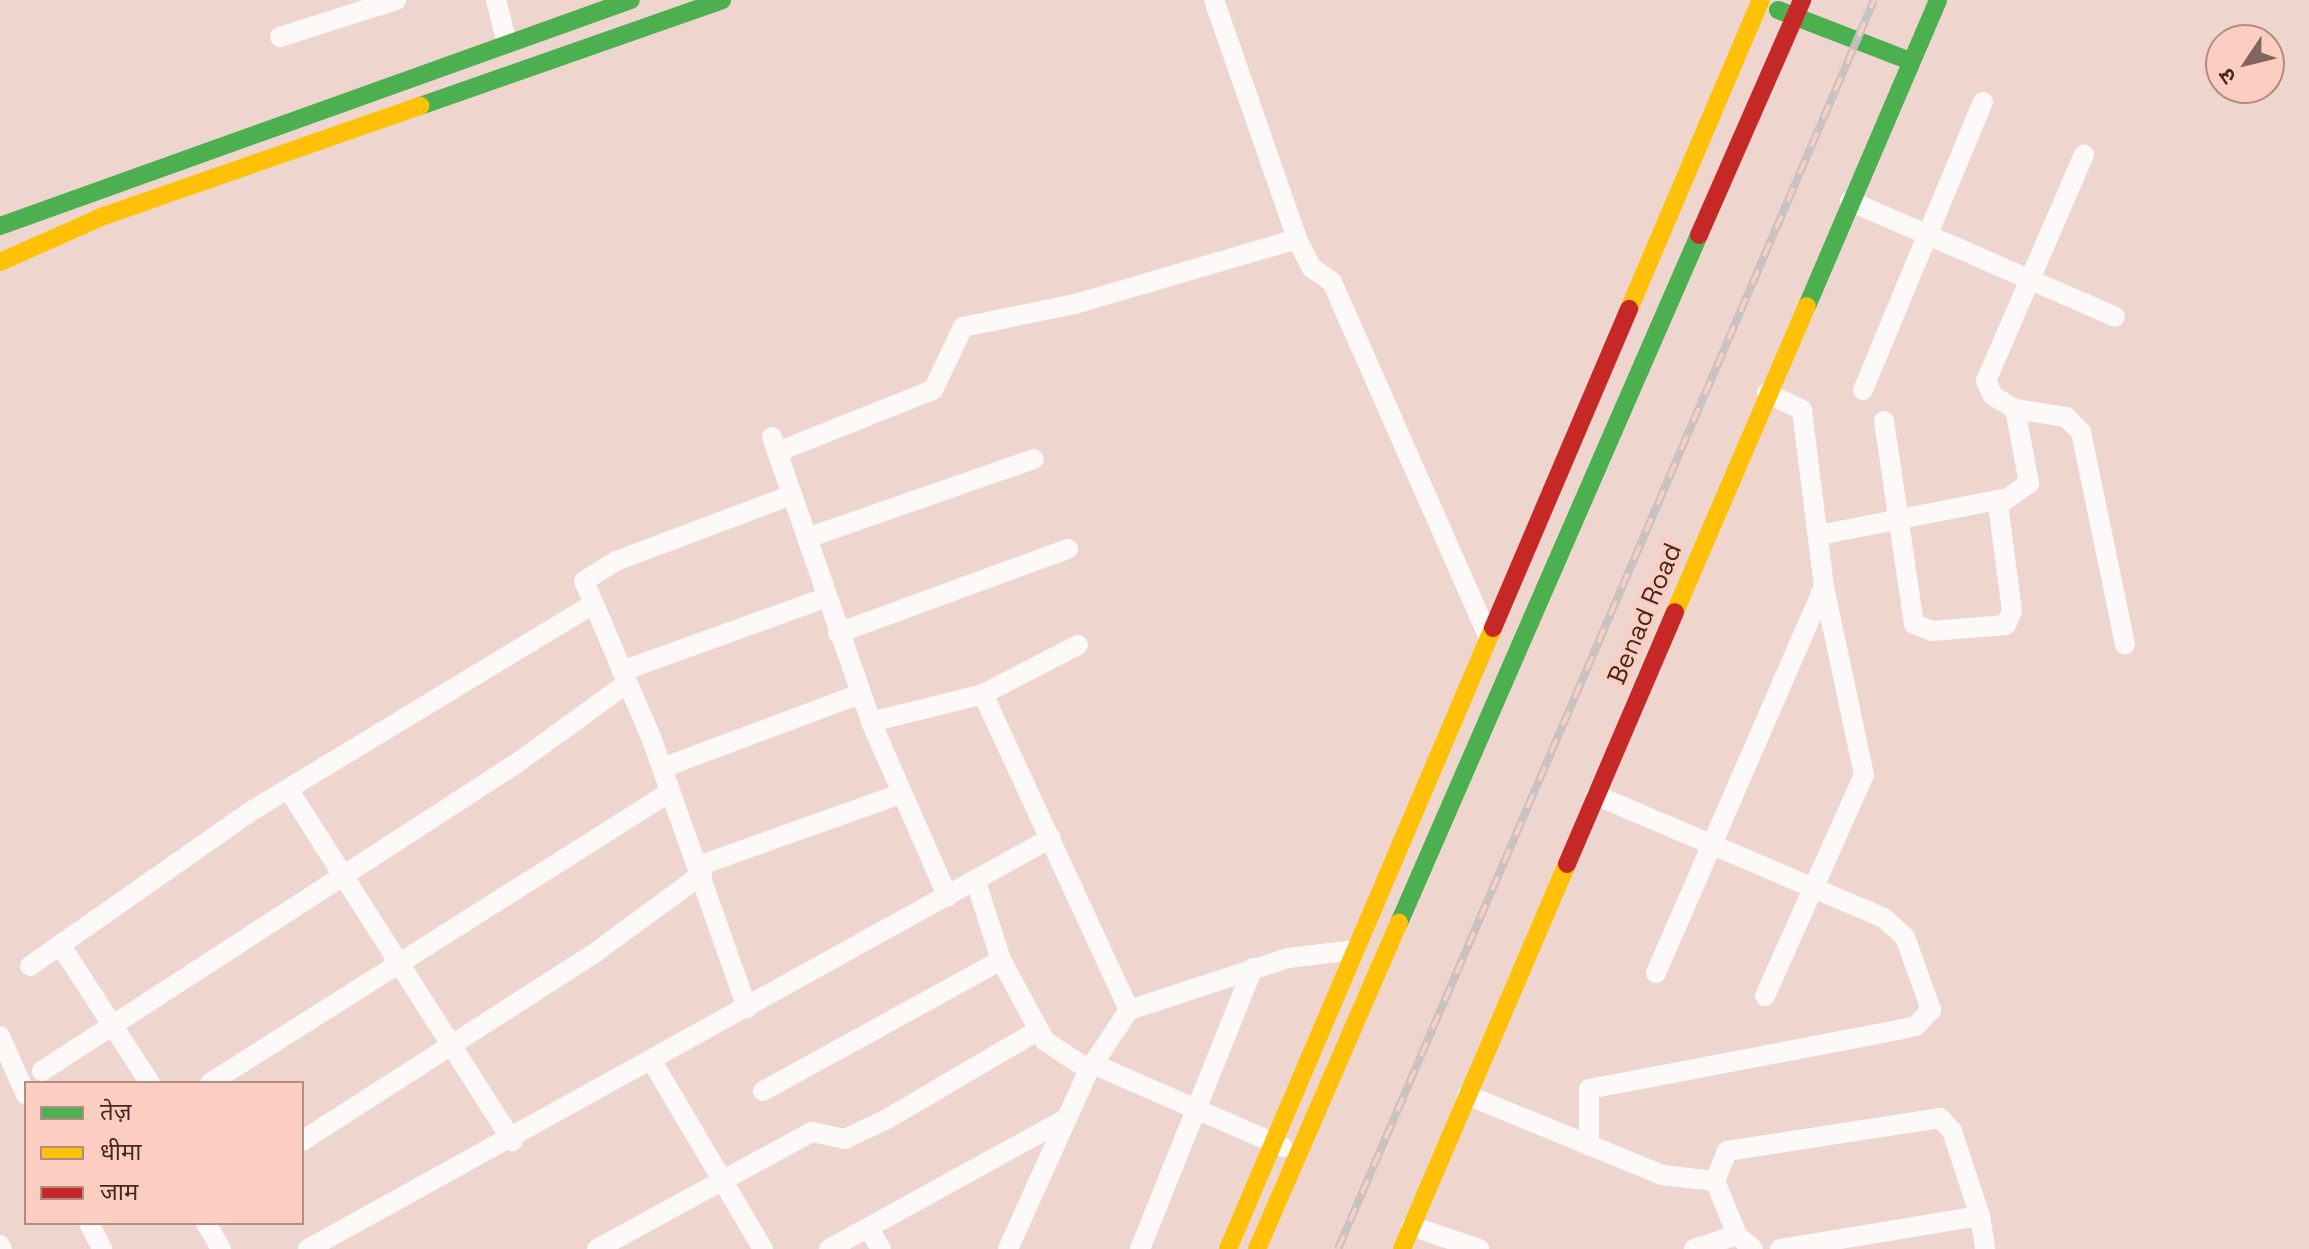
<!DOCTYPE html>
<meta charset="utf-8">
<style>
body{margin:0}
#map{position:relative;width:2309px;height:1249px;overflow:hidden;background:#eed5ce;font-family:"Space Grotesk","Noto Sans Devanagari",sans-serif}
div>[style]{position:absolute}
.street>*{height:20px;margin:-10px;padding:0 10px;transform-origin:10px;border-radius:10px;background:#fcf9f8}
.fast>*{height:18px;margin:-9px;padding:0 9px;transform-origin:9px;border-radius:9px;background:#4caf50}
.slow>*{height:18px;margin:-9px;padding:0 9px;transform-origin:9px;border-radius:9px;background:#ffc107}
.jam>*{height:18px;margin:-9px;padding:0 9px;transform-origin:9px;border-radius:9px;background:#c62828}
.rail>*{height:8px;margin-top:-4px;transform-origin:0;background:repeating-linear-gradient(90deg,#fbcec1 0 15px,#c8c1bf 0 30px);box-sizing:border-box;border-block:2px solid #c8c1bf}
span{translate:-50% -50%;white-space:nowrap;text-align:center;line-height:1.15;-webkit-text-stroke:8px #fbcec1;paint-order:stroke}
.street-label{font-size:26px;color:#462922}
.legend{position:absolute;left:24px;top:1081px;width:280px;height:144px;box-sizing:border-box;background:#fbcec1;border:2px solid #b38c81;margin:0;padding:10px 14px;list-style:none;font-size:24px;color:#462922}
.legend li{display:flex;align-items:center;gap:16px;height:40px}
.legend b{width:40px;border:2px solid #b38c81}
.north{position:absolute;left:2205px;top:24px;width:80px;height:80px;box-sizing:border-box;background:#fbcec1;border:2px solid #b38c81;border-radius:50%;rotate:235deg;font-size:22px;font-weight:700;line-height:32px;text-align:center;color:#462922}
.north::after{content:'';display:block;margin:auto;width:28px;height:36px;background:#81655e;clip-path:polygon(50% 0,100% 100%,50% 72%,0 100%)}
</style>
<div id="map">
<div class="street">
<i style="left:496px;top:0;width:44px;rotate:75.7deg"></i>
<i style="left:1214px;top:0;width:253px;rotate:70.8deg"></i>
<i style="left:1297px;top:239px;width:33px;rotate:63deg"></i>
<i style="left:1312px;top:268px;width:24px;rotate:35deg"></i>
<i style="left:1332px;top:282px;width:387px;rotate:66.2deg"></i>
<i style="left:280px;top:37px;width:122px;rotate:-17.7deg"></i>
<i style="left:1850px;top:201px;width:289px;rotate:23.6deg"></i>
<i style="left:1863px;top:390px;width:312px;rotate:-67.4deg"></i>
<i style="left:2015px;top:409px;width:52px;rotate:8.9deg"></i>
<i style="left:2066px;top:417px;width:21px;rotate:45deg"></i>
<i style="left:2081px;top:432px;width:217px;rotate:78.3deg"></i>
<i style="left:1884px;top:421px;width:205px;rotate:81.6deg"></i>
<i style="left:1914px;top:624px;width:19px;rotate:21deg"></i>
<i style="left:1932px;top:631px;width:74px;rotate:-4.6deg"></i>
<i style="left:2006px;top:625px;width:15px;rotate:-67deg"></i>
<i style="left:2012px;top:611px;width:107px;rotate:-97.5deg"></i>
<i style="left:1998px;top:505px;width:38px;rotate:-35deg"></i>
<i style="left:2029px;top:483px;width:75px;rotate:-100.7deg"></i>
<i style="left:2015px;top:409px;width:26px;rotate:-149deg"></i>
<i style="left:1993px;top:396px;width:17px;rotate:-115deg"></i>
<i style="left:1986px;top:381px;width:247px;rotate:-66.6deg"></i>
<i style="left:772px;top:437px;width:302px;rotate:70.8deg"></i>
<i style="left:871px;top:722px;width:191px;rotate:66.3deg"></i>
<i style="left:777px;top:452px;width:168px;rotate:-21.7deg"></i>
<i style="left:933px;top:390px;width:70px;rotate:-64.5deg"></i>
<i style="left:963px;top:327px;width:114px;rotate:-11.6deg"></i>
<i style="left:1075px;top:304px;width:231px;rotate:-16.3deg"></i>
<i style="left:1819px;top:535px;width:187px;rotate:-11.1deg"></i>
<i style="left:807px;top:538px;width:240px;rotate:-19.2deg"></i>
<i style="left:838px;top:633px;width:245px;rotate:-20.1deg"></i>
<i style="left:1078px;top:645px;width:107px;rotate:152.7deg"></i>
<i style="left:983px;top:694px;width:348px;rotate:65.2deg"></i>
<i style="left:622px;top:671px;width:216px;rotate:-19.8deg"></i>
<i style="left:871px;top:722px;width:115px;rotate:-14deg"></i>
<i style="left:662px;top:768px;width:211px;rotate:-20.5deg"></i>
<i style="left:290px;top:792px;width:414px;rotate:57.5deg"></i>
<i style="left:698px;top:866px;width:214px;rotate:-19.6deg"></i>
<i style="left:976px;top:882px;width:82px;rotate:72.2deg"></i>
<i style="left:1001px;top:960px;width:92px;rotate:61.5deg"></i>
<i style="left:1045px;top:1041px;width:53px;rotate:33.4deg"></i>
<i style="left:61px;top:946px;width:163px;rotate:57deg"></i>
<i style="left:30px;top:966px;width:272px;rotate:-35deg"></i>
<i style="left:253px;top:810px;width:398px;rotate:-31.2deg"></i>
<i style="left:1656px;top:973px;width:421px;rotate:-66.5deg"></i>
<i style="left:1765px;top:996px;width:242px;rotate:-65.9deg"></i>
<i style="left:1864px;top:775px;width:192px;rotate:-102deg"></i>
<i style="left:1824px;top:587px;width:178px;rotate:-97.1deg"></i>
<i style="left:1802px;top:410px;width:39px;rotate:-154deg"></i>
<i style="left:747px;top:1008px;width:282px;rotate:-109.5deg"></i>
<i style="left:653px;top:742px;width:175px;rotate:-113.2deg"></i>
<i style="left:584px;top:581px;width:38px;rotate:-32deg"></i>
<i style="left:616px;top:561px;width:185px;rotate:-20.6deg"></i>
<i style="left:0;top:1036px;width:64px;rotate:66.2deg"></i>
<i style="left:653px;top:1063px;width:216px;rotate:59.4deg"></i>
<i style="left:1093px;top:1064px;width:207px;rotate:23.6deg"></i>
<i style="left:42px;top:1071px;width:566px;rotate:-32.96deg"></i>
<i style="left:517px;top:763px;width:136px;rotate:-36deg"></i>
<i style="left:210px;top:1083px;width:544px;rotate:-32.32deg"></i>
<i style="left:763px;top:1091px;width:272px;rotate:-28.8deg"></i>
<i style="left:1467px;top:1095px;width:211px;rotate:22.3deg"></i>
<i style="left:1662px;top:1175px;width:53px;rotate:6.5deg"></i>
<i style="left:1715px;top:1181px;width:58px;rotate:67.8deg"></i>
<i style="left:1737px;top:1235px;width:21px;rotate:41deg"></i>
<i style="left:302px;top:1141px;width:350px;rotate:-32.7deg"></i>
<i style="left:596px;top:952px;width:132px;rotate:-36.3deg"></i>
<i style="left:1589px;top:1146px;width:57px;rotate:-90deg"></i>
<i style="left:1589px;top:1089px;width:314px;rotate:-10.8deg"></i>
<i style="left:1897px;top:1030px;width:19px;rotate:-12deg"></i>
<i style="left:1916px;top:1026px;width:22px;rotate:-47deg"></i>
<i style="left:1931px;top:1010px;width:77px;rotate:-109.6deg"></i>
<i style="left:1905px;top:937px;width:28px;rotate:-138deg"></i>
<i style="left:1884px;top:918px;width:313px;rotate:-156.9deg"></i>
<i style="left:1715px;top:1181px;width:32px;rotate:-68deg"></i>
<i style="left:1727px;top:1151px;width:216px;rotate:-8.8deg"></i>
<i style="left:1940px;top:1118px;width:18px;rotate:47deg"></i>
<i style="left:1952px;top:1131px;width:89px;rotate:71.8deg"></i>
<i style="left:89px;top:1223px;width:29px;rotate:63deg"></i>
<i style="left:206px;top:1223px;width:30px;rotate:60deg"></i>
<i style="left:1411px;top:1226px;width:72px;rotate:18.7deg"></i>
<i style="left:869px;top:1229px;width:23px;rotate:59deg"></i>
<i style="left:0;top:1245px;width:4px;rotate:63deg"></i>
<i style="left:308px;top:1249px;width:849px;rotate:-28.95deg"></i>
<i style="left:597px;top:1249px;width:245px;rotate:-28.6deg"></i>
<i style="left:812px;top:1132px;width:34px;rotate:12deg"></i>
<i style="left:845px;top:1139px;width:47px;rotate:-25.5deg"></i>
<i style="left:887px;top:1119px;width:176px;rotate:-30.4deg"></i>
<i style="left:829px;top:1249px;width:268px;rotate:-28.8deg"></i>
<i style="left:1008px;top:1249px;width:196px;rotate:-65.7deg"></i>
<i style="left:1089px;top:1070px;width:72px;rotate:-56.3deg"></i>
<i style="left:1129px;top:1010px;width:167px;rotate:-18.1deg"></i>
<i style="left:1288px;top:958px;width:66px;rotate:-6.9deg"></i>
<i style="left:1140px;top:1249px;width:303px;rotate:-68.1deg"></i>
<i style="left:1694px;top:1249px;width:45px;rotate:-18deg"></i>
<i style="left:1780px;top:1249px;width:203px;rotate:-9.4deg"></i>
<i style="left:1980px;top:1216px;width:33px;rotate:81deg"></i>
</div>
<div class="fast">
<i style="left:1778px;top:10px;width:142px;rotate:21.1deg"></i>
<i style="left:420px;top:106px;width:320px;rotate:-19.3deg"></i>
<i style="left:0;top:226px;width:670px;rotate:-19.71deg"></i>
<i style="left:1807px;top:306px;width:333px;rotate:-66.8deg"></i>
<i style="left:1399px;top:923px;width:751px;rotate:-66.44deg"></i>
</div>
<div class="slow">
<i style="left:0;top:262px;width:114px;rotate:-23.9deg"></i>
<i style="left:104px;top:216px;width:335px;rotate:-19.2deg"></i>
<i style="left:1629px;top:309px;width:336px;rotate:-66.9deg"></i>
<i style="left:1675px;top:612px;width:333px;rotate:-66.7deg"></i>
<i style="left:1228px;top:1249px;width:675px;rotate:-66.89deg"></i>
<i style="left:1257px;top:1249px;width:356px;rotate:-66.5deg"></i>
<i style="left:1402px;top:1249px;width:419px;rotate:-66.8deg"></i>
</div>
<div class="jam">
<i style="left:1699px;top:235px;width:257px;rotate:-66.3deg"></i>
<i style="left:1493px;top:628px;width:347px;rotate:-66.9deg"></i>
<i style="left:1567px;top:864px;width:274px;rotate:-66.8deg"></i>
</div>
<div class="rail">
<i style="left:1338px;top:1249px;width:1359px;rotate:-66.77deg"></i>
</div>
<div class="street-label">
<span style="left:1645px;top:614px;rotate:-67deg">Benad Road</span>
</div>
<ul class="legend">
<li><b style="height:10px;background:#4caf50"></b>तेज़</li>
<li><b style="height:10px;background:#ffc107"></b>धीमा</li>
<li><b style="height:10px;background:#c62828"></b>जाम</li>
</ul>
<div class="north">उ</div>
</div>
